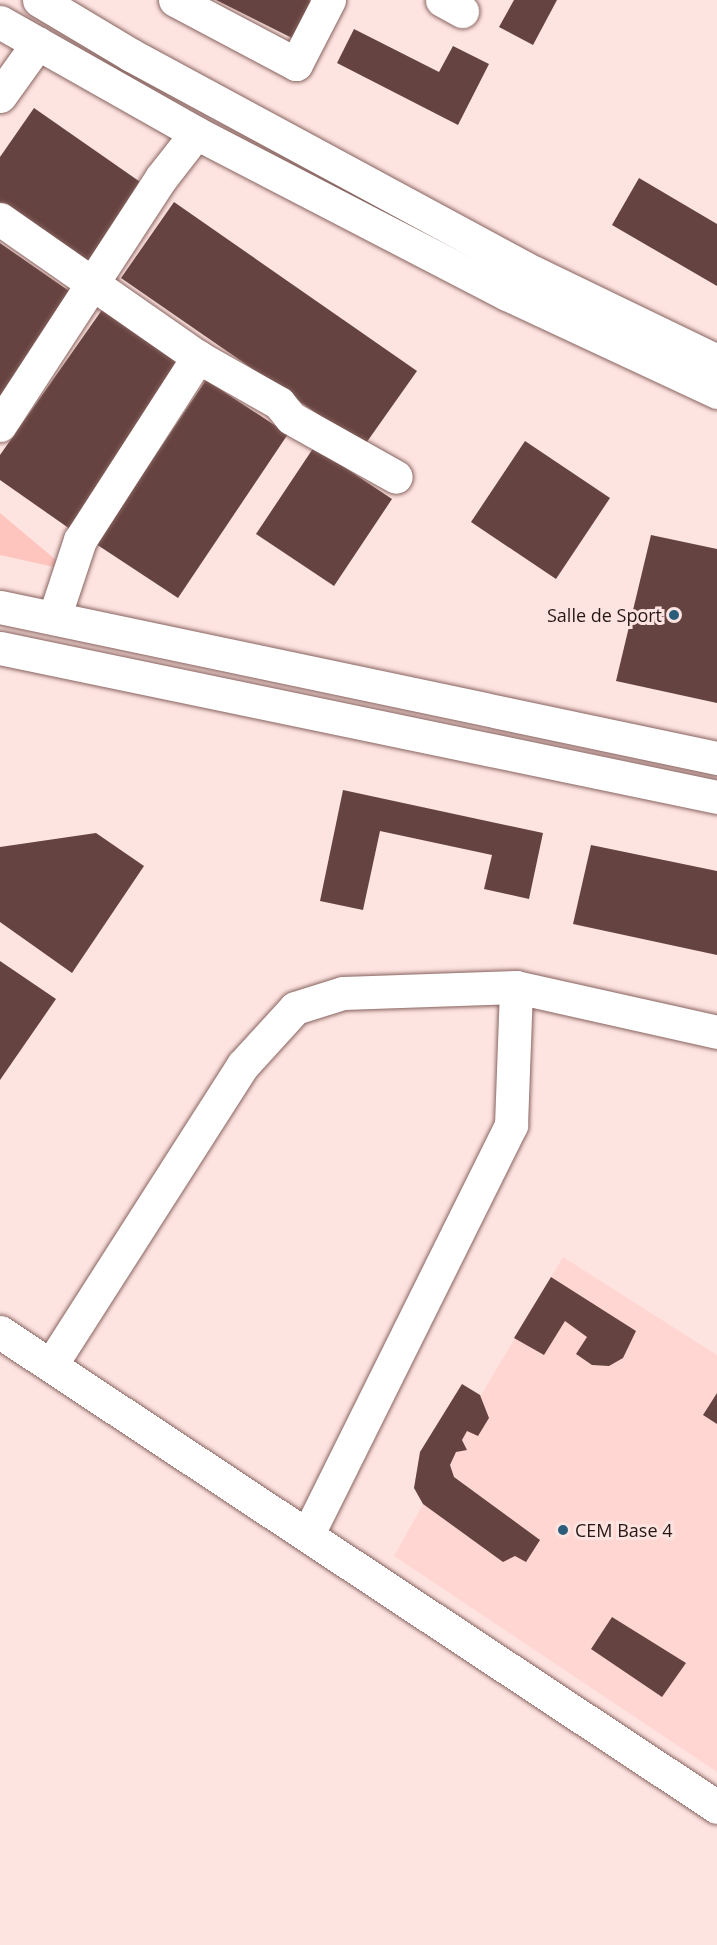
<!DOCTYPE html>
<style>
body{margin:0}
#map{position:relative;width:717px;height:1945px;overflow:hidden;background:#fee4e1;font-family:"Open Sans",sans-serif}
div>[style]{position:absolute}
.built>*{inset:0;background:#ffd6d1}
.green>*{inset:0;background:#fec5be}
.building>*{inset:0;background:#654340}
.roads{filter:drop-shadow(0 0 2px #87635f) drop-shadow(0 0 2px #87635f)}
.street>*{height:33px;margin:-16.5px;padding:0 16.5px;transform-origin:16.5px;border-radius:16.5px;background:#fff}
.secondary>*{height:33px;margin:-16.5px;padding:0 16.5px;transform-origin:16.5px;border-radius:16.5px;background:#fff}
.primary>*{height:33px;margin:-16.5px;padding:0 16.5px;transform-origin:16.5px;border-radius:16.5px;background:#fff}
.dots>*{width:16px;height:16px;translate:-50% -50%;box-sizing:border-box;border:3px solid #fee4e1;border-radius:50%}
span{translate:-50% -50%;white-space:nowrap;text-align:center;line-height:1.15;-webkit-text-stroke:6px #fee4e1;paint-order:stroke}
.poi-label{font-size:18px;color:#251715}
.right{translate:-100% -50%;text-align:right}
.left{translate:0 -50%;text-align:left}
</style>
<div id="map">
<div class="built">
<i style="clip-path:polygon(563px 1257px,717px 1355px,717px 1772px,394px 1556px,423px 1504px,414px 1488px,420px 1452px,462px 1384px,481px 1395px)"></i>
</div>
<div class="green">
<i style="clip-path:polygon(0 513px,56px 560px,54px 567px,0 555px)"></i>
</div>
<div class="building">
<i style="clip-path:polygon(216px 0,309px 0,313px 2px,294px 39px)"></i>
<i style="clip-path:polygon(514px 0,557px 0,533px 45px,499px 27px)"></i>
<i style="clip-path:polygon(354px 29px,439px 72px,453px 46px,489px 64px,458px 125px,337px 63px)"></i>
<i style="clip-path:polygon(34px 108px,146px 186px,89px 268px,0 206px,0 157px)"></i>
<i style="clip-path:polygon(639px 178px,717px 224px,717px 286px,612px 225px)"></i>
<i style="clip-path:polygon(174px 202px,417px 371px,364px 446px,121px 278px)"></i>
<i style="clip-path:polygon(0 243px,72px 293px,0 397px)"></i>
<i style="clip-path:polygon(104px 307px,186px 363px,70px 529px,0 480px,0 455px)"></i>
<i style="clip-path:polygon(206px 380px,288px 434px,178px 598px,96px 544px)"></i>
<i style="clip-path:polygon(525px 441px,610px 498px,556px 579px,471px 522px)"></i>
<i style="clip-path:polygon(314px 447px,392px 499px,334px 586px,256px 534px)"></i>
<i style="clip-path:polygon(651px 535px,717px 549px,717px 703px,616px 681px)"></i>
<i style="clip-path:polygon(343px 790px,543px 833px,529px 899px,484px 889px,492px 855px,380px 831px,363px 910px,320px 901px)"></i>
<i style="clip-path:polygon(96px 833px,144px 866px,72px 973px,0 922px,0 847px)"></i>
<i style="clip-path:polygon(591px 845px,717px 871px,717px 955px,573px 924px)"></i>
<i style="clip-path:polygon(0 961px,56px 999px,0 1080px)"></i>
<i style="clip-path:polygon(551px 1277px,636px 1331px,623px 1358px,609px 1366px,592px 1365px,576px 1354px,587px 1337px,565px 1321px,544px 1355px,514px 1338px)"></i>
<i style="clip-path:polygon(462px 1384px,480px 1395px,489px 1418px,478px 1436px,467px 1431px,462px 1440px,467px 1450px,456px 1452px,450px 1465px,454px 1477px,540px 1540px,526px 1562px,515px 1556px,503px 1562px,423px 1504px,414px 1488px,420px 1452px)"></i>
<i style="clip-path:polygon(717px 1393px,717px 1424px,703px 1415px)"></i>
<i style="clip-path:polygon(612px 1617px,686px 1663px,662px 1697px,591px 1649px)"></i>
</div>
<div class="roads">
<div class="street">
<i style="left:175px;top:0;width:137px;rotate:27.9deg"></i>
<i style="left:296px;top:64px;width:72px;rotate:-62.7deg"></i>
<i style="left:442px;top:0;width:23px;rotate:29deg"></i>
<i style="left:0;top:96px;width:65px;rotate:-54.4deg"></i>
<i style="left:0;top:219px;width:241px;rotate:34.9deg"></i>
<i style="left:198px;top:357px;width:93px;rotate:29.6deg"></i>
<i style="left:279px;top:403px;width:19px;rotate:51deg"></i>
<i style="left:291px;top:418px;width:120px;rotate:29.3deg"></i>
<i style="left:0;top:425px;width:295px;rotate:-56.9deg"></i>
<i style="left:161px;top:178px;width:57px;rotate:-52.1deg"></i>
<i style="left:54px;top:618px;width:82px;rotate:-71.6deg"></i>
<i style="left:80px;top:540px;width:218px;rotate:-57.2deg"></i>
<i style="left:0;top:1332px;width:860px;rotate:33.52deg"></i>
<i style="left:51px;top:1365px;width:356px;rotate:-57.4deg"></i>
<i style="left:243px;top:1065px;width:77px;rotate:-47.6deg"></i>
<i style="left:295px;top:1008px;width:50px;rotate:-17.4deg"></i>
<i style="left:343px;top:993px;width:173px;rotate:-2deg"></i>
<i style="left:516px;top:987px;width:206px;rotate:12.6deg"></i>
<i style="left:308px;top:1534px;width:457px;rotate:-63.6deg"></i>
<i style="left:511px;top:1125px;width:138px;rotate:-87.9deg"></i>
</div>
<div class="secondary">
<i style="left:0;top:607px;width:733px;rotate:11.89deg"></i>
<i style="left:0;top:648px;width:732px;rotate:11.74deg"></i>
</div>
<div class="primary">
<i style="left:39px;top:0;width:107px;rotate:30.9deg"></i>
<i style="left:131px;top:55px;width:459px;rotate:28.4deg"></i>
<i style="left:535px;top:273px;width:202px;rotate:25.8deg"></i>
<i style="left:0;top:22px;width:225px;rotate:29.5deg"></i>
<i style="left:196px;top:133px;width:350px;rotate:27.4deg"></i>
<i style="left:507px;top:294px;width:232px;rotate:25deg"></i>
</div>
</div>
<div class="dots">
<i style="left:674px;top:615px;background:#2a5d7a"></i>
<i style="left:563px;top:1530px;background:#2a5d7a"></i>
</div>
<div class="poi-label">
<span class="right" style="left:662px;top:615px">Salle de Sport</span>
<span class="left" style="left:575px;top:1530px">CEM Base 4</span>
</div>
</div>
